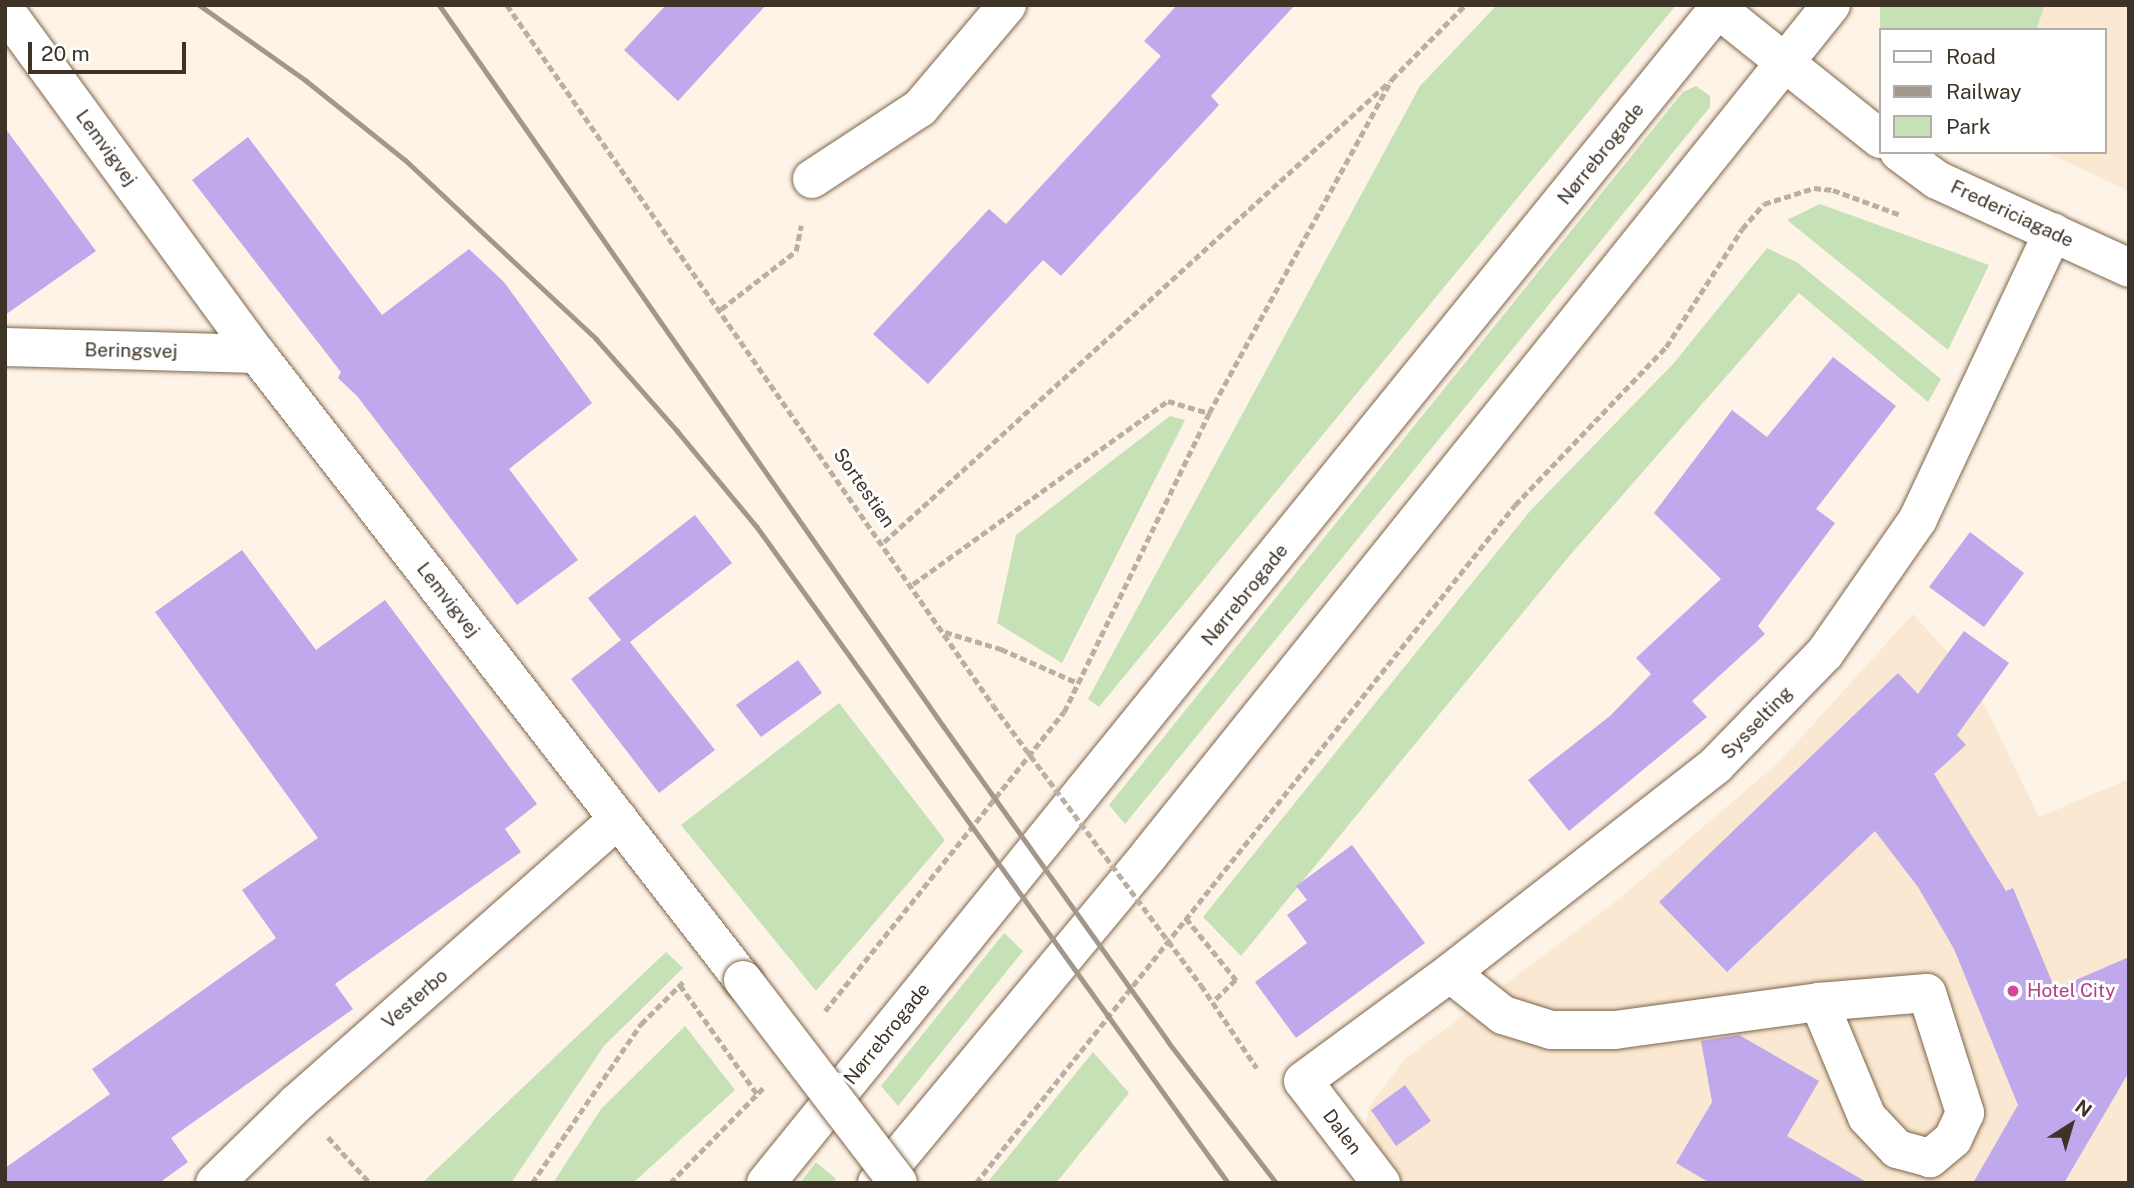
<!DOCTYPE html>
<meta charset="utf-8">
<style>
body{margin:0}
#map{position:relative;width:2134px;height:1188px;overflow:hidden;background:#fef3e7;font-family:"Public Sans",sans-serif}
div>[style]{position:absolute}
.built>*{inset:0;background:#fbe8d2}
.green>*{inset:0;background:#c6e1b5}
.building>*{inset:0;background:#bfa8eb}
.path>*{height:4.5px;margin-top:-2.25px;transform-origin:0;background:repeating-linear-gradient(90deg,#baafa3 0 7px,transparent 0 10.5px)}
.roads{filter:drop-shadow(0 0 2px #7d654a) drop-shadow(0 0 2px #7d654a)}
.minor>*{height:38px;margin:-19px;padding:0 19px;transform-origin:19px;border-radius:19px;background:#fff}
.rail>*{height:5px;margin:-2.5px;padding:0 2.5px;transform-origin:2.5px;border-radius:2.5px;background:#a2978b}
.path-bridge>*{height:4.5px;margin-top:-2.25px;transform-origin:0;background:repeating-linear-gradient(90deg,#baafa3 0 7px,transparent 0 10.5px)}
.bridges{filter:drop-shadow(0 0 2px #7d654a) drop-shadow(0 0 2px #7d654a)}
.minor-bridge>*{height:38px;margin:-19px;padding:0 19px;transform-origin:19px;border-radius:19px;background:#fff}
.dots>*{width:19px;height:19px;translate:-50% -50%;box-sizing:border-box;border:4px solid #fff;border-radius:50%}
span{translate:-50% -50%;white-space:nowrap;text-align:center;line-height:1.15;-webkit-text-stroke:6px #fff;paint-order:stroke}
.street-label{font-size:19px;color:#3d3327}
.hotel-label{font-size:19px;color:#b23c85}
.left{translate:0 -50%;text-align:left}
.frame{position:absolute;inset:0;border:7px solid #3d3327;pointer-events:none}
.legend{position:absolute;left:1879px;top:28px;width:228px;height:126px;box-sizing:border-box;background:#fff;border:2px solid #b1ada9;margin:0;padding:9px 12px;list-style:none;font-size:21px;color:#3d3327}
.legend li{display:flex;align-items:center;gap:14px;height:35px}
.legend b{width:35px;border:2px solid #b1ada9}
.north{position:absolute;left:2036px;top:1090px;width:70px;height:70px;-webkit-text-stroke:5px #fff;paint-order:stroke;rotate:37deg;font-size:19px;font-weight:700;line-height:28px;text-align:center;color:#3d3327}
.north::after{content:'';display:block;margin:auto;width:24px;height:32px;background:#3d3327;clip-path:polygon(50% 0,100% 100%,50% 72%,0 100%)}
.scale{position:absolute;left:28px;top:42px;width:158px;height:32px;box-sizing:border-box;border:4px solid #3d3327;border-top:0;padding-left:9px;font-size:21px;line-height:24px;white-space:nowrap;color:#3d3327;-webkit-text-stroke:5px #fff;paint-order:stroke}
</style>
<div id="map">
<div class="built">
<i style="clip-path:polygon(2045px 5px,2129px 5px,2129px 191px,2045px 152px,2104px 152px,2104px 30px,2036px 30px)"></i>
<i style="clip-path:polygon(1913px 614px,1971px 678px,2039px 817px,2129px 779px,2129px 1183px,1399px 1183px,1362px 1141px,1370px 1105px,1406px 1058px,1620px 898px,1779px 762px)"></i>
</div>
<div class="green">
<i style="clip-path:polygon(1497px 5px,1676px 5px,1099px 707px,1088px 699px,1420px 86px)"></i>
<i style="clip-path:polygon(1880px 5px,2045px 5px,2036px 30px,1880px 30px,1880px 36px)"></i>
<i style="clip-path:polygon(1696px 86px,1710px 96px,1710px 107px,1125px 824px,1109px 805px,1683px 92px)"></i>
<i style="clip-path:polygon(1820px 204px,1989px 265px,1948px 350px,1787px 220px)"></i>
<i style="clip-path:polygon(1767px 248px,1798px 263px,1941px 379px,1928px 402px,1799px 293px,1571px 554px,1241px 956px,1203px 917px,1530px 511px,1674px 363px)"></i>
<i style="clip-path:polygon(1170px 416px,1185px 420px,1062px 663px,997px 623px,1016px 535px)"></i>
<i style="clip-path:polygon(839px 703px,945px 840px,816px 991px,681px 825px)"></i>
<i style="clip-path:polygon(1004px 933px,1023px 951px,898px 1106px,881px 1086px)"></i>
<i style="clip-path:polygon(666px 952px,683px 968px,604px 1046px,511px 1183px,422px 1183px)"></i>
<i style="clip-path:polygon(685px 1026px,735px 1090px,633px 1183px,553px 1183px,601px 1109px)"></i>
<i style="clip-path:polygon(1093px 1052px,1129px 1093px,1056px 1183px,987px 1183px)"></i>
<i style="clip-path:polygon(816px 1162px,836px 1179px,833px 1183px,800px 1183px)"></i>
</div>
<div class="building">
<i style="clip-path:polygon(666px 5px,766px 5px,678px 101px,624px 50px)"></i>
<i style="clip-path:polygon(1177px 5px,1295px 5px,1211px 96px,1219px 105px,1061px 276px,1043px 260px,928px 384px,873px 334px,989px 209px,1006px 224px,1161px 56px,1144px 41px)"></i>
<i style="clip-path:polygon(5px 128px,96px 251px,5px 315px)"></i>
<i style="clip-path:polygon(248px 137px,382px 315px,469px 249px,504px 282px,592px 403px,509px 469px,578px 560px,517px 605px,357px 396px,338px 378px,341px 372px,192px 180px)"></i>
<i style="clip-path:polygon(1833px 357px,1896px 406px,1816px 509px,1835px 523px,1758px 626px,1765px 634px,1692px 701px,1707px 717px,1569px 831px,1528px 780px,1610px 716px,1651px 674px,1636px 658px,1721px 579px,1654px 513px,1732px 410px,1767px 437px)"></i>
<i style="clip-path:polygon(695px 515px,732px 563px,630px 642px,715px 750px,659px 793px,571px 679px,621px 640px,588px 598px)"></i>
<i style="clip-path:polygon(1970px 532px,2024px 573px,1984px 627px,1929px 587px)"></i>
<i style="clip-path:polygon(242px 550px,316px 650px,385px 600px,537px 804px,505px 829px,521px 852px,335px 984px,353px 1009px,171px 1138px,188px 1162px,159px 1183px,5px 1183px,5px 1168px,110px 1094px,92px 1069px,276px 938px,242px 890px,318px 838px,155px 612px)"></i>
<i style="clip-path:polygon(1964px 631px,2009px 663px,1957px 735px,1966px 745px,1934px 774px,2006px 891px,2013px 888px,2055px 989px,2129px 957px,2129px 1072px,2064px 1183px,1973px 1183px,2018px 1105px,1954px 949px,1918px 887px,1875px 831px,1727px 972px,1659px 902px,1898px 673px,1918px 694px)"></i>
<i style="clip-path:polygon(798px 660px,822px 693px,761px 737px,736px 705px)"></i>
<i style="clip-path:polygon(1352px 845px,1425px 943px,1296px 1038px,1255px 982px,1307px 943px,1287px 915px,1307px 900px,1296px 886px)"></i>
<i style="clip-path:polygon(1739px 1035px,1819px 1081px,1787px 1136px,1868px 1183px,1710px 1183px,1676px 1163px,1712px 1102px,1701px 1041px)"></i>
<i style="clip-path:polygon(1405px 1085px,1431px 1121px,1396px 1146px,1371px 1110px)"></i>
</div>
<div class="path">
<i style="left:507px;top:5px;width:852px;rotate:55.23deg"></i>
<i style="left:721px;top:309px;width:95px;rotate:-37.7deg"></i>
<i style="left:796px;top:251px;width:26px;rotate:-79deg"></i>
<i style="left:884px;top:542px;width:683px;rotate:-42.33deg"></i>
<i style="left:913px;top:584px;width:314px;rotate:-35.7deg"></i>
<i style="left:1168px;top:401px;width:43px;rotate:16.3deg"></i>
<i style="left:945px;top:632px;width:59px;rotate:16.9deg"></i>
<i style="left:1001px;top:649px;width:84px;rotate:23.8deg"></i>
<i style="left:1186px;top:918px;width:80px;rotate:51.1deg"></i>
<i style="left:1236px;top:980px;width:30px;rotate:136deg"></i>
<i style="left:680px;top:985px;width:135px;rotate:54.7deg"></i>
<i style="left:1201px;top:985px;width:100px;rotate:56deg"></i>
<i style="left:825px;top:1011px;width:383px;rotate:-51.4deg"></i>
<i style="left:1064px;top:712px;width:332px;rotate:-64.1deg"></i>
<i style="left:1209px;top:413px;width:381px;rotate:-61.3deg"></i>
<i style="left:1392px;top:79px;width:104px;rotate:-45.4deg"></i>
<i style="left:328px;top:1137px;width:62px;rotate:47.6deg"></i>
<i style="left:532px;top:1183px;width:193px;rotate:-55.6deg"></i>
<i style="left:641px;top:1024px;width:61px;rotate:-45deg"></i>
<i style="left:670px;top:1183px;width:136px;rotate:-45.6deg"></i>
<i style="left:976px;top:1183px;width:866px;rotate:-51.52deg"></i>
<i style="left:1515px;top:505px;width:219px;rotate:-46.3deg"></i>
<i style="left:1666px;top:347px;width:140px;rotate:-57.2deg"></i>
<i style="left:1742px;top:229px;width:33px;rotate:-49deg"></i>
<i style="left:1764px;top:204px;width:52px;rotate:-17.7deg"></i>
<i style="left:1814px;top:188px;width:19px;rotate:6deg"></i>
<i style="left:1833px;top:190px;width:72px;rotate:20.2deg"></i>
</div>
<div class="roads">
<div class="minor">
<i style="left:1718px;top:9px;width:208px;rotate:38.7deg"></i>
<i style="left:5px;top:10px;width:426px;rotate:53.8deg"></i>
<i style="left:257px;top:354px;width:793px;rotate:52.18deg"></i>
<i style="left:1899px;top:152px;width:47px;rotate:36.4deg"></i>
<i style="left:1937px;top:180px;width:211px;rotate:24.6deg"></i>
<i style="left:812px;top:179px;width:129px;rotate:-33.3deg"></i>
<i style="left:920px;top:108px;width:135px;rotate:-49.8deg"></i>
<i style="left:5px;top:347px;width:252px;rotate:1.6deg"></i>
<i style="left:1450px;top:973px;width:68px;rotate:38.4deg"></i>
<i style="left:1503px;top:1015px;width:50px;rotate:17.4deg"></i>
<i style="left:1551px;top:1030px;width:64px"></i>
<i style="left:1615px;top:1030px;width:206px;rotate:-7.8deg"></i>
<i style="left:1819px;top:1002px;width:108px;rotate:-4.8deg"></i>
<i style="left:1927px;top:993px;width:126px;rotate:72.4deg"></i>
<i style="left:1965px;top:1113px;width:29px;rotate:115deg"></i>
<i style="left:1953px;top:1139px;width:30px;rotate:140deg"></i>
<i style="left:1930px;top:1158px;width:34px;rotate:-165deg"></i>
<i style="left:1897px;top:1149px;width:44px;rotate:-133.2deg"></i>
<i style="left:1867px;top:1117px;width:125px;rotate:-112.7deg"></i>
<i style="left:215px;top:1183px;width:115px;rotate:-44.3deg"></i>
<i style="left:297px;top:1103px;width:429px;rotate:-41.5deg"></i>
<i style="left:766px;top:1183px;width:1516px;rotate:-50.97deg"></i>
<i style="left:877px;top:1183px;width:426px;rotate:-50.3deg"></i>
<i style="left:1149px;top:855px;width:1090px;rotate:-51.26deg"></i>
<i style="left:1381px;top:1183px;width:128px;rotate:-127.4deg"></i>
<i style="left:1303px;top:1081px;width:182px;rotate:-36.3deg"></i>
<i style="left:1450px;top:973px;width:338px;rotate:-38deg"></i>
<i style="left:1716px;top:765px;width:156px;rotate:-45.8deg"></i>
<i style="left:1825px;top:653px;width:163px;rotate:-55.2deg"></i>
<i style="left:1918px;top:519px;width:317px;rotate:-64.8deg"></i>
</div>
</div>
<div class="rail">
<i style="left:199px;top:5px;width:130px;rotate:35.3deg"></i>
<i style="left:305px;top:80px;width:128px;rotate:38.7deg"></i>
<i style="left:405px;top:160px;width:262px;rotate:43.1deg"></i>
<i style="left:596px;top:339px;width:123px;rotate:48.6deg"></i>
<i style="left:677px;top:431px;width:124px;rotate:50.3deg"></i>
<i style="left:756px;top:526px;width:809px;rotate:54.31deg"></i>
<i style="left:439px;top:5px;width:880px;rotate:55.05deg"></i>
<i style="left:943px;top:726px;width:388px;rotate:54.5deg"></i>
<i style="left:1168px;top:1042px;width:178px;rotate:52.5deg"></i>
</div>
<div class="path-bridge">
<i style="left:993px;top:705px;width:349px;rotate:53.4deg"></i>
</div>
<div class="bridges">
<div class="minor-bridge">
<i style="left:743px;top:980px;width:255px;rotate:52.6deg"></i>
</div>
</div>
<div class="dots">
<i style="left:2013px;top:991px;background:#d1479c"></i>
</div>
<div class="street-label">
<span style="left:106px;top:148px;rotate:54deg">Lemvigvej</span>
<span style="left:1601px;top:154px;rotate:-51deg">Nørrebrogade</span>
<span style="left:2012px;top:214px;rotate:25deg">Fredericiagade</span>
<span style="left:131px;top:351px;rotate:1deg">Beringsvej</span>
<span style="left:864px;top:488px;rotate:55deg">Sortestien</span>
<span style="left:1245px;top:595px;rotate:-51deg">Nørrebrogade</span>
<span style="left:448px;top:600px;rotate:52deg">Lemvigvej</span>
<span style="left:1757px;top:723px;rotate:-46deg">Sysselting</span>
<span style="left:415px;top:999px;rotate:-41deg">Vesterbo</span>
<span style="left:887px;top:1034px;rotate:-51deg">Nørrebrogade</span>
<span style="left:1342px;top:1132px;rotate:53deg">Dalen</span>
</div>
<div class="hotel-label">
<span class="left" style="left:2027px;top:991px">Hotel City</span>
</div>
<div class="frame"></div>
<ul class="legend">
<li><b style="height:9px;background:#fff"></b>Road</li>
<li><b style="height:9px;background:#a2978b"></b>Railway</li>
<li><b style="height:19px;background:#c6e1b5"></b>Park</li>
</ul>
<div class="north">N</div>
<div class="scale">20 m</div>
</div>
